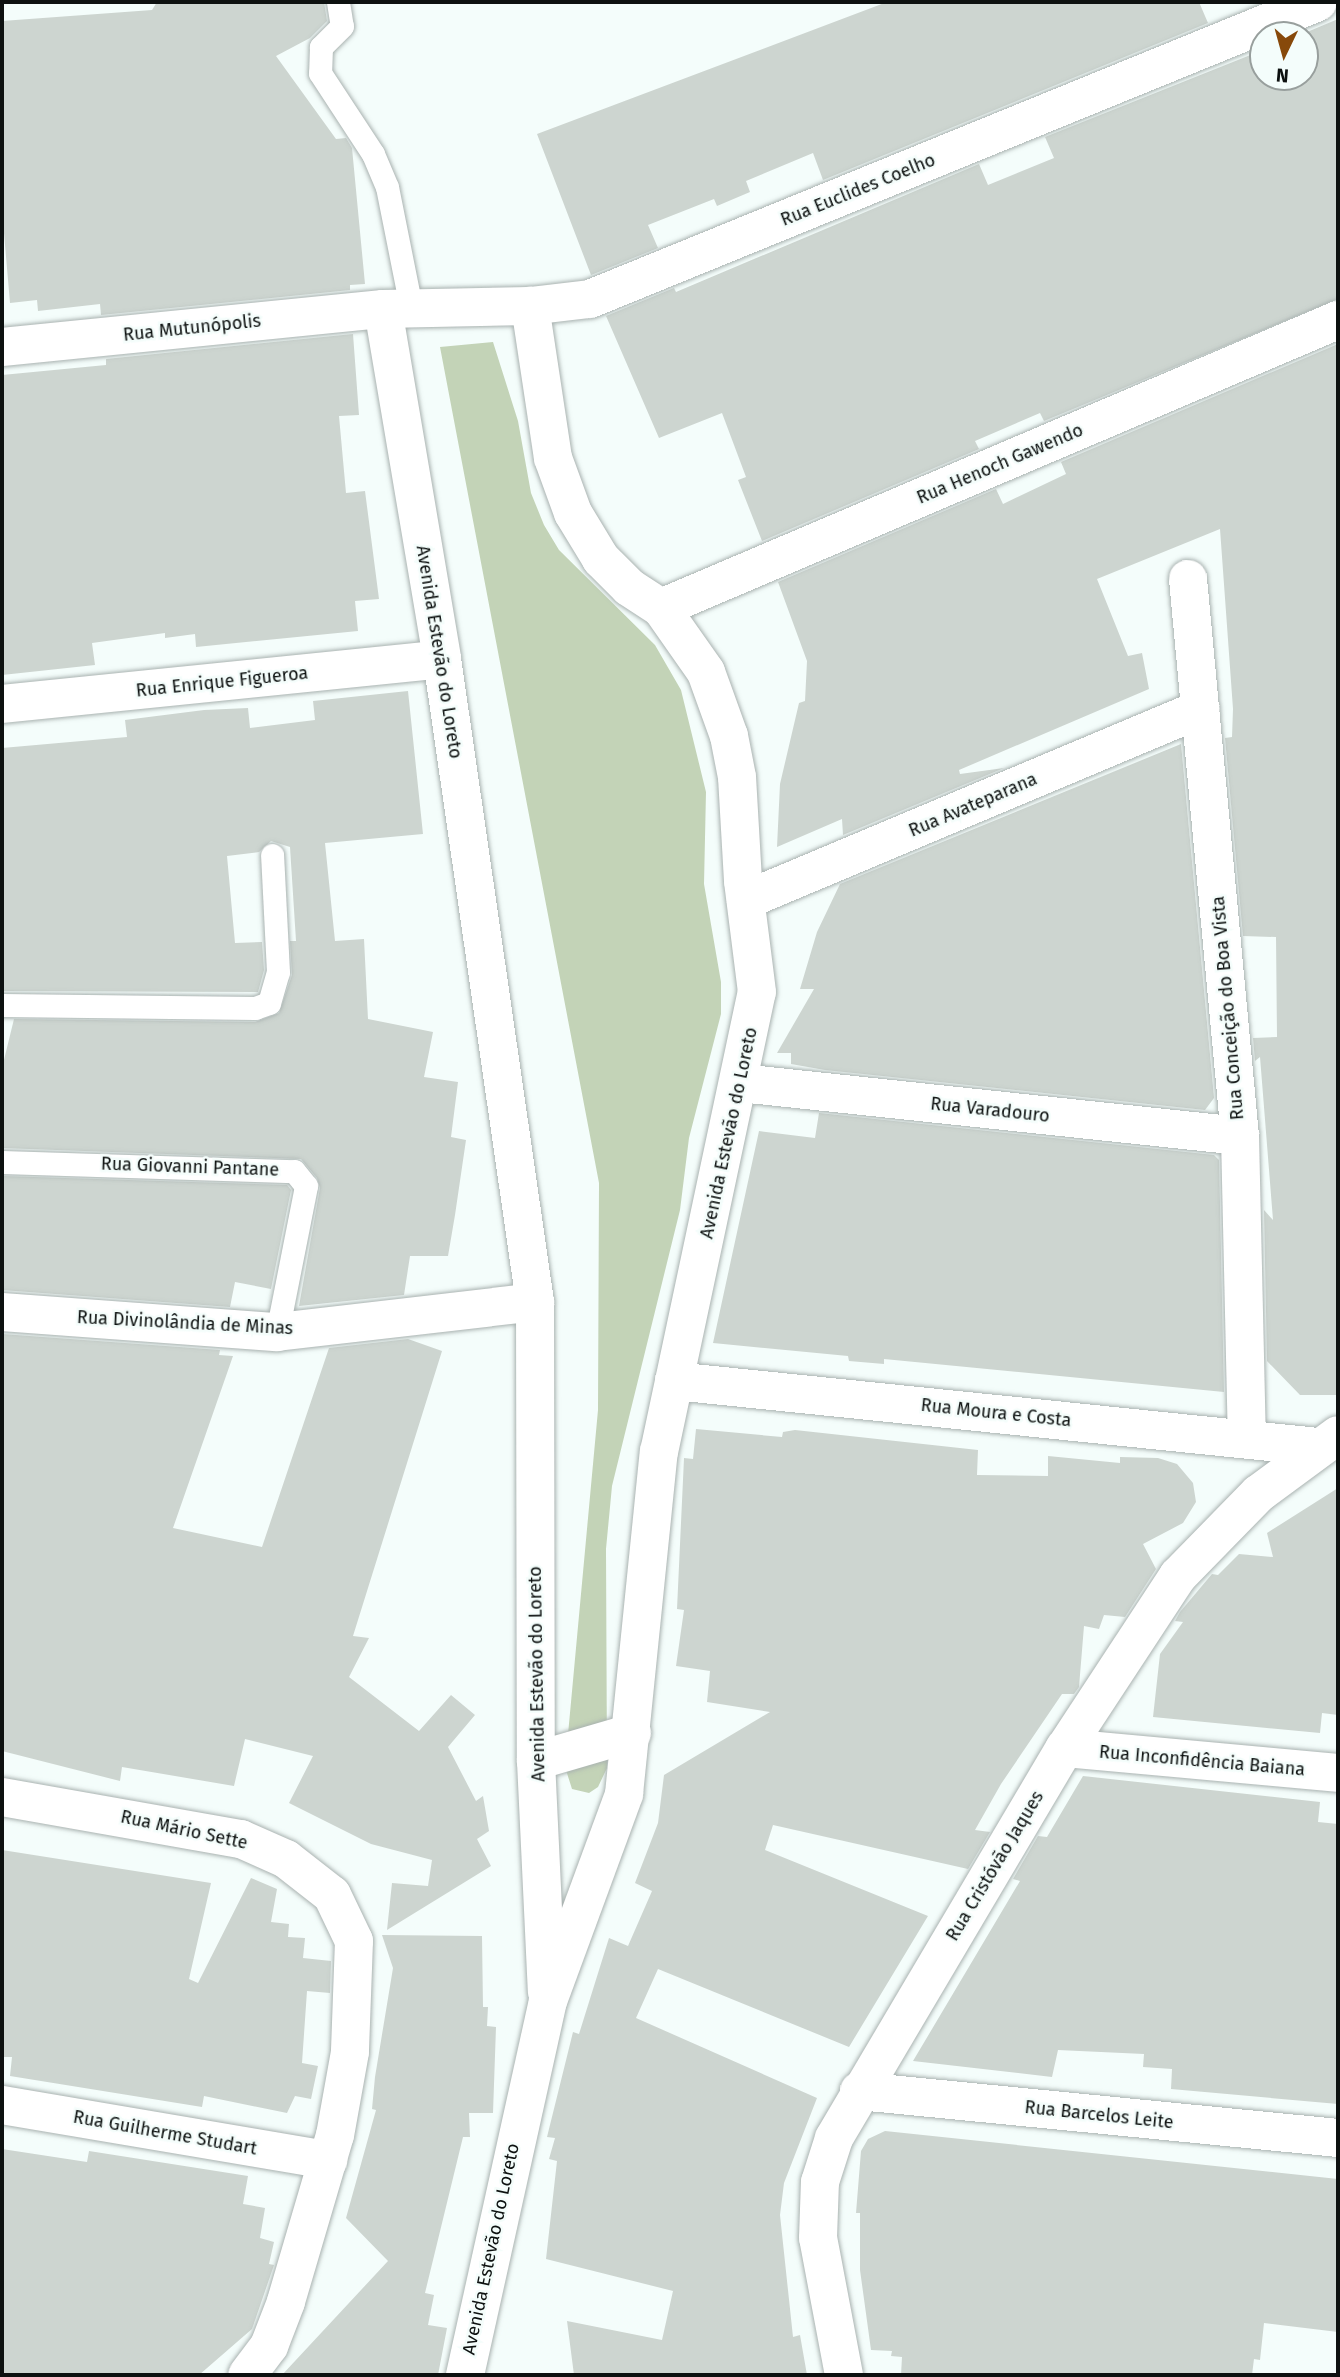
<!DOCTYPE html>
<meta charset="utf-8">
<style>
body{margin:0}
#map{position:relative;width:1340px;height:2377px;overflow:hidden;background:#f4fdfb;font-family:"Fira Sans",sans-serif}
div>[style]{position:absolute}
.green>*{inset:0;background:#c3d3b7}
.building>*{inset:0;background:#cdd5d0}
.roads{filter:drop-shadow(0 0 2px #a9b2b0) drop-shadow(0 0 2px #a9b2b0)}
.service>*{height:23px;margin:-11.5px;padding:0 11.5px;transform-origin:11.5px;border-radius:11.5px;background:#fff}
.minor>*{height:38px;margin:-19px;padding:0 19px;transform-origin:19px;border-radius:19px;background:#fff}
span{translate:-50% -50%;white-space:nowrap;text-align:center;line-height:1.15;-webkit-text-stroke:5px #f4fdfb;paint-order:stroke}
.street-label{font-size:18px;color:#0d1110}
.frame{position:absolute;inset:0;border:4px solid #0d1110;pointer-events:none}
.north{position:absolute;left:1249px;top:21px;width:70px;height:70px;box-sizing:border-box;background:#f4fdfb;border:2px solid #989f9d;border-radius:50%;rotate:185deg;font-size:19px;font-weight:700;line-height:28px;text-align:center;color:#0d1110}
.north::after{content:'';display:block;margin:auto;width:24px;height:32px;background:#87490a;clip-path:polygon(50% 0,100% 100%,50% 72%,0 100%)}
</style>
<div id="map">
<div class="green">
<i style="clip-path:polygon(493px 342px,518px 421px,531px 493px,544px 525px,559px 550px,655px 645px,681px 690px,706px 792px,704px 884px,721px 982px,721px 1014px,689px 1138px,680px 1210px,612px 1486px,606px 1549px,607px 1768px,598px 1787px,589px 1793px,572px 1789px,565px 1767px,598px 1410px,599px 1183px,440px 347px)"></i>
</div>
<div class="building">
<i style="clip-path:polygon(157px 2px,324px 2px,327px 21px,310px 38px,276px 56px,336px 139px,346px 138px,352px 148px,365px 284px,350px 285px,350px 290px,101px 315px,100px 304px,38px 311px,37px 300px,10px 303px,2px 210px,2px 21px,152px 10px)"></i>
<i style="clip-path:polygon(887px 2px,1199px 2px,1208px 23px,823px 180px,813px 153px,746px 181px,750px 192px,717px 206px,714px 199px,648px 225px,658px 248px,591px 275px,537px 134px)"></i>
<i style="clip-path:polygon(1338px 19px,1338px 299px,1044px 421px,1040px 413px,975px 441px,979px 449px,762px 541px,738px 480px,746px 477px,722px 413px,659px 438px,606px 316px,674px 288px,676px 292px,979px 164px,988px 185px,1054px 158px,1045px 137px,1263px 50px,1263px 77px,1305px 77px,1305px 35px,1300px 35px)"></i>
<i style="clip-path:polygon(353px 334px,359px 415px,339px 416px,346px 493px,365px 491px,379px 599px,355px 601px,358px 631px,196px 647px,195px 634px,165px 638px,165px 633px,92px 643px,95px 665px,2px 675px,2px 375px,106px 365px,106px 359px)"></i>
<i style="clip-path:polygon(1338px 344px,1338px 1395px,1300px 1395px,1267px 1361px,1264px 1210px,1273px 1220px,1260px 1057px,1255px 1061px,1253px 1038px,1277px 1037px,1276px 937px,1243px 936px,1225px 738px,1232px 737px,1233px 709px,1220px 529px,1097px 579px,1128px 656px,1142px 653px,1149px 689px,959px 770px,960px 774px,1004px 768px,843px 835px,842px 819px,777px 847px,780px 784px,799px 703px,805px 701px,807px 661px,778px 582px,996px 489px,1003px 504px,1066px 474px,1061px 462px)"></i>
<i style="clip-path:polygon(408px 691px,423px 834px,325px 843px,335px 941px,364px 939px,368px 1019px,433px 1032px,424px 1077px,458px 1082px,451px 1137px,466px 1140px,455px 1215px,448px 1256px,410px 1256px,404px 1295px,299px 1306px,320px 1188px,317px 1178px,301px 1159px,2px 1148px,2px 1068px,14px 1019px,255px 1022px,279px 1013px,292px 975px,290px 941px,296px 941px,290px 847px,271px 841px,259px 852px,227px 856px,235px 943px,262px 942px,264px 970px,258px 992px,2px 991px,2px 748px,127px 737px,125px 720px,204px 710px,248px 708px,250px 728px,315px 720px,313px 701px)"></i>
<i style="clip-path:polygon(1181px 744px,1214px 1098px,1205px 1110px,825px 1070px,791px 1064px,791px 1053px,777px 1053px,814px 989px,800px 989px,817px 932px,840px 884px)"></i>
<i style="clip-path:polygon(819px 1113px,1214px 1155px,1219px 1160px,1224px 1392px,884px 1359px,884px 1364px,849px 1361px,848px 1356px,713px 1343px,759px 1131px,815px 1138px)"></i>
<i style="clip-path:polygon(2px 1176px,287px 1185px,291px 1190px,271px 1289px,235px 1282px,230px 1307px,2px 1290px)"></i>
<i style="clip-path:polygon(2px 1334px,220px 1350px,219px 1355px,233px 1356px,173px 1528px,262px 1547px,329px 1348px,408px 1339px,442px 1351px,353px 1636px,369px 1638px,349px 1677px,419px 1731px,451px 1695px,475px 1715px,448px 1747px,476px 1801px,483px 1796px,489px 1831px,477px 1839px,491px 1866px,387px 1930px,392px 1883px,428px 1886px,432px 1860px,371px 1844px,289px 1803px,313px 1756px,245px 1739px,234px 1786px,122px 1767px,120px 1781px,2px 1751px)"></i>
<i style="clip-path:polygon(696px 1429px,782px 1437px,783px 1432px,795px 1430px,978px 1450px,977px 1475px,1048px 1476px,1048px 1456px,1120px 1463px,1120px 1457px,1158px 1458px,1177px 1464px,1193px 1483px,1196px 1502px,1183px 1523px,1143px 1544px,1156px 1569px,1125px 1617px,1104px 1615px,1099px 1629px,1084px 1626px,1079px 1687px,1074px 1694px,1062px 1694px,1001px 1784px,975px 1830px,990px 1832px,968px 1869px,773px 1825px,765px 1850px,928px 1916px,849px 2047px,658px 1969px,636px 2018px,817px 2098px,784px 2183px,780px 2215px,793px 2337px,800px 2335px,807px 2375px,574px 2375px,567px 2321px,662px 2340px,673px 2291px,546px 2259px,557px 2161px,549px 2159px,555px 2138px,547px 2137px,573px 2032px,579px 2034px,609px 1938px,628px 1946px,652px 1891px,635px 1883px,658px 1823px,664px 1775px,770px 1712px,707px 1702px,710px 1671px,676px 1666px,684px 1610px,677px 1609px,684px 1458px,693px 1459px)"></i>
<i style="clip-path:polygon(1338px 1488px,1338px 1715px,1322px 1713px,1320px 1733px,1153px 1717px,1160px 1654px,1183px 1622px,1175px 1621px,1180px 1612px,1212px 1574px,1218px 1575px,1239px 1554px,1273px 1557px,1267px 1533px)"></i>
<i style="clip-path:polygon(1083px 1776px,1320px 1802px,1318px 1822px,1338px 1824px,1338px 2104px,1171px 2089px,1172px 2069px,1143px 2067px,1144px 2054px,1058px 2050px,1052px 2077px,913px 2061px,1020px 1881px,1013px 1879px,1038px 1836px,1047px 1837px)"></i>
<i style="clip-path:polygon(2px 1850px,211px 1883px,189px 1979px,198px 1983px,251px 1878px,277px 1889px,271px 1922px,289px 1924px,288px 1937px,305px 1938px,303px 1958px,331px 1961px,330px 1993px,307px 1991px,302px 2063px,318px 2066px,311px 2099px,295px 2096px,287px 2113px,204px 2096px,202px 2107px,10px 2076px,12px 2057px,2px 2057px)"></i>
<i style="clip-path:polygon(382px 1935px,482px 1936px,483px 2007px,488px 2007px,487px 2026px,496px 2027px,493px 2113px,469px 2113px,470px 2137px,463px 2137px,425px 2293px,434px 2295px,428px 2325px,447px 2328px,438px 2375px,282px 2375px,388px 2261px,346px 2218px,376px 2110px,372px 2109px,375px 2077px,393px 1968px)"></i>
<i style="clip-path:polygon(885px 2131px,1338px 2179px,1338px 2332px,1264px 2323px,1260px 2360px,1254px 2359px,1252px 2375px,901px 2375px,902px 2357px,891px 2356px,892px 2351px,871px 2350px,860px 2270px,860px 2213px,856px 2213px,861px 2151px,868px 2139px)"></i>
<i style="clip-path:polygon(2px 2149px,87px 2162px,89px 2151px,248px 2176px,243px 2204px,265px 2208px,260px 2238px,274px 2242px,269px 2264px,274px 2265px,252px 2329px,199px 2375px,2px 2375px)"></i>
</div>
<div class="roads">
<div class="service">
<i style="left:338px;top:2px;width:24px;rotate:81deg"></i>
<i style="left:342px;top:26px;width:30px;rotate:135deg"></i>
<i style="left:321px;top:47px;width:26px;rotate:92deg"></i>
<i style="left:320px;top:73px;width:97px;rotate:56.8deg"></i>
<i style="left:373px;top:154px;width:36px;rotate:67deg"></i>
<i style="left:387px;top:187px;width:122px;rotate:78.7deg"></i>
<i style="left:2px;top:1005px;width:253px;rotate:0.7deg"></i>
<i style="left:255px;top:1008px;width:15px;rotate:-20deg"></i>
<i style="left:269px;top:1003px;width:32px;rotate:-74deg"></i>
<i style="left:278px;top:972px;width:117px;rotate:-92.9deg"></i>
<i style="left:2px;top:1162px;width:292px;rotate:1.8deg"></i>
<i style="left:294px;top:1171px;width:19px;rotate:51deg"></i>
<i style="left:306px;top:1186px;width:149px;rotate:101.2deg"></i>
</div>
<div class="minor">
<i style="left:383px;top:309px;width:355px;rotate:80.4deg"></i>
<i style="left:442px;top:659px;width:650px;rotate:81.77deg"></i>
<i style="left:535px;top:1302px;width:459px;rotate:89.9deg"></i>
<i style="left:536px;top:1761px;width:231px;rotate:87.3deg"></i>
<i style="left:2px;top:347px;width:383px;rotate:-5.7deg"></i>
<i style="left:383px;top:309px;width:147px;rotate:-1.2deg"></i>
<i style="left:530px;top:306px;width:60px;rotate:-6.7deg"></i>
<i style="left:590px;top:299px;width:786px;rotate:-22.19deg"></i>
<i style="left:1188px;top:579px;width:559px;rotate:84.67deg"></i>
<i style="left:1240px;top:1136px;width:302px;rotate:88.7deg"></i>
<i style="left:661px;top:608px;width:736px;rotate:-23.05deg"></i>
<i style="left:2px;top:704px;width:442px;rotate:-5.8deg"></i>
<i style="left:746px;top:900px;width:493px;rotate:-22.8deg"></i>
<i style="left:740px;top:1083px;width:503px;rotate:6.05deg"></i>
<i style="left:2px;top:1312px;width:276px;rotate:4.2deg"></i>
<i style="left:277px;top:1332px;width:260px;rotate:-6.6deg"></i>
<i style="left:674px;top:1381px;width:647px;rotate:5.85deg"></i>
<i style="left:1065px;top:1748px;width:274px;rotate:5.2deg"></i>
<i style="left:536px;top:1761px;width:100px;rotate:-16.3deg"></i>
<i style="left:2px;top:1797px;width:243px;rotate:10deg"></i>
<i style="left:241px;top:1839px;width:49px;rotate:24deg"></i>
<i style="left:286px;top:1859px;width:58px;rotate:38deg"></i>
<i style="left:332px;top:1895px;width:51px;rotate:64.4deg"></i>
<i style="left:354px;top:1941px;width:111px;rotate:92.1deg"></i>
<i style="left:350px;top:2052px;width:84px;rotate:100.2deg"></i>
<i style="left:335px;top:2135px;width:174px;rotate:106.4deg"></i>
<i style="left:286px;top:2302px;width:47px;rotate:111.1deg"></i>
<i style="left:269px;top:2346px;width:36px;rotate:127deg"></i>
<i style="left:859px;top:2091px;width:481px;rotate:5.6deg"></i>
<i style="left:2px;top:2105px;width:331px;rotate:9.6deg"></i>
<i style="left:465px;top:2375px;width:383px;rotate:-77.5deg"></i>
<i style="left:548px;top:2001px;width:221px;rotate:-69.8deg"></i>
<i style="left:624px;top:1794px;width:344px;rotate:-84.2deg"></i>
<i style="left:659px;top:1452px;width:470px;rotate:-78deg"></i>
<i style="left:757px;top:992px;width:112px;rotate:-97.2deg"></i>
<i style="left:743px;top:881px;width:104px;rotate:-93.3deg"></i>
<i style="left:737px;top:777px;width:42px;rotate:-101deg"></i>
<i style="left:729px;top:736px;width:68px;rotate:-109.8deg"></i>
<i style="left:706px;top:672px;width:78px;rotate:-125.1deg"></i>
<i style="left:661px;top:608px;width:38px;rotate:-147deg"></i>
<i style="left:629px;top:587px;width:40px;rotate:-135deg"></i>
<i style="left:601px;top:559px;width:54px;rotate:-121.3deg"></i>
<i style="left:573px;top:513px;width:59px;rotate:-110deg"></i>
<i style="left:553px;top:458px;width:154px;rotate:-98.6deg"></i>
<i style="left:844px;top:2375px;width:139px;rotate:-100.7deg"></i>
<i style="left:818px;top:2238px;width:56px;rotate:-88deg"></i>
<i style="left:820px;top:2182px;width:46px;rotate:-72.3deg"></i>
<i style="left:834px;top:2138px;width:453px;rotate:-59.4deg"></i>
<i style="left:1065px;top:1748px;width:206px;rotate:-56.7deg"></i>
<i style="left:1178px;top:1576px;width:115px;rotate:-45.7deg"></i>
<i style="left:1258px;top:1494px;width:99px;rotate:-36.4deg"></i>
</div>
</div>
<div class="street-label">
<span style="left:858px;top:190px;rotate:-22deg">Rua Euclides Coelho</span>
<span style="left:192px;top:328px;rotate:-6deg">Rua Mutunópolis</span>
<span style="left:1000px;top:464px;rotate:-23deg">Rua Henoch Gawendo</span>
<span style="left:439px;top:652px;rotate:81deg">Avenida Estevão do Loreto</span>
<span style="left:222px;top:682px;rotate:-6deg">Rua Enrique Figueroa</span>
<span style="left:973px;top:805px;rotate:-23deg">Rua Avateparana</span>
<span style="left:1228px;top:1008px;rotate:-95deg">Rua Conceição do Boa Vista</span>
<span style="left:990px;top:1110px;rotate:6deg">Rua Varadouro</span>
<span style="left:729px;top:1133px;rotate:-78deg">Avenida Estevão do Loreto</span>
<span style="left:190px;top:1167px;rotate:2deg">Rua Giovanni Pantane</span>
<span style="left:185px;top:1323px;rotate:3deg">Rua Divinolândia de Minas</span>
<span style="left:996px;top:1413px;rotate:6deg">Rua Moura e Costa</span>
<span style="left:537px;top:1674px;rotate:-91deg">Avenida Estevão do Loreto</span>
<span style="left:1202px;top:1761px;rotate:5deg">Rua Inconfidência Baiana</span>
<span style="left:184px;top:1830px;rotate:12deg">Rua Mário Sette</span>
<span style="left:995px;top:1866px;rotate:-59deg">Rua Cristóvão Jaques</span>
<span style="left:1099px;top:2115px;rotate:6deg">Rua Barcelos Leite</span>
<span style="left:165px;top:2133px;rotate:10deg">Rua Guilherme Studart</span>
<span style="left:491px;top:2249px;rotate:-78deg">Avenida Estevão do Loreto</span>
</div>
<div class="frame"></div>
<div class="north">N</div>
</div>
